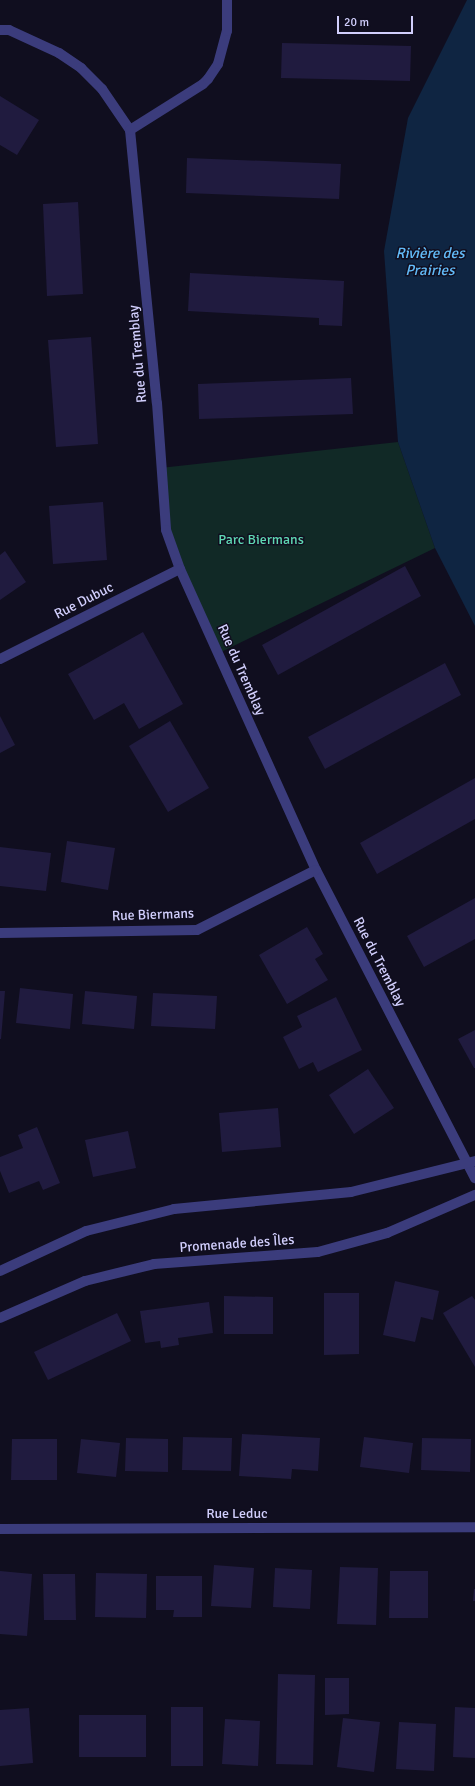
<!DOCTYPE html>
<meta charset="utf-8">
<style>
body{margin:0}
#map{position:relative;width:475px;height:1786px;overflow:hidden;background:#100e1f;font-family:Signika,sans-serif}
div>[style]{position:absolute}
.green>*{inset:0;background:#112926}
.water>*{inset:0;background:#0f2542}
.building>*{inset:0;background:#201b3f}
.street>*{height:10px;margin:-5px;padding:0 5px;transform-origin:5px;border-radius:5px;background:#3b3c7c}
span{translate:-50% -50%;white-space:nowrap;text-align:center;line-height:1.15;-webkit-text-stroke:3px #100e1f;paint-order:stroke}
.street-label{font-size:14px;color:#d1cefc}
.park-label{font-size:14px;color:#5fd8b3}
.water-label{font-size:15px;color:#62baf7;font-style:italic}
.scale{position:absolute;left:337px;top:16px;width:76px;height:18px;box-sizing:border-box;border:2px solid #d1cefc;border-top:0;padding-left:5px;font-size:12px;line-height:14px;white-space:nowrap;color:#d1cefc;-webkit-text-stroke:3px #100e1f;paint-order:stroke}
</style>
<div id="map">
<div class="green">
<i style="clip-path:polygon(398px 442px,435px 548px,219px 653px,166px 530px,160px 468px)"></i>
</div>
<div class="water">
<i style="clip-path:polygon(467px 0,475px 0,475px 626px,435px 548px,398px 442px,384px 251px,408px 118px)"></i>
</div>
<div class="building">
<i style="clip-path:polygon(282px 43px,411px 46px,410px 81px,281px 78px)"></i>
<i style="clip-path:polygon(0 96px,39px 120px,17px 155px,0 145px)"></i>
<i style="clip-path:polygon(187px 158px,341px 164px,339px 199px,186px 193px)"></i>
<i style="clip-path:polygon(78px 202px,83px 294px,47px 296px,43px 204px)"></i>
<i style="clip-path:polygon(190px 273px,344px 281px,342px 326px,319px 325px,319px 318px,188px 311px)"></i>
<i style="clip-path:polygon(91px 337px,98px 444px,56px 447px,48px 340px)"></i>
<i style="clip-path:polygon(351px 378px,353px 414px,199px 419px,198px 384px)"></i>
<i style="clip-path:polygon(103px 502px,107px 560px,53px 564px,49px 506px)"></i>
<i style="clip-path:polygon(5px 551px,26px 582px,0 600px,0 555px)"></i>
<i style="clip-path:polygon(405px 566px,421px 596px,278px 675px,262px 645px)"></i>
<i style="clip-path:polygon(143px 632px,183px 704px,139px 729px,124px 703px,94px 720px,68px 674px)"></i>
<i style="clip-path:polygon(445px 663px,461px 695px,325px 769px,308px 737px)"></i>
<i style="clip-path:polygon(0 716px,15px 745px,0 753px)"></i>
<i style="clip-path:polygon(170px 721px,209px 788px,168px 812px,129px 746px)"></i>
<i style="clip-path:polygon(475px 778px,475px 819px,377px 874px,360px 843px)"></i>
<i style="clip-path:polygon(67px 841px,115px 848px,108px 890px,61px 882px)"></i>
<i style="clip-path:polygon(0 847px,51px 853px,46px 891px,0 886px)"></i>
<i style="clip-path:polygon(475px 898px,475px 939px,424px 967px,407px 936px)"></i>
<i style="clip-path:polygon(307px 927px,323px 954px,315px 959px,328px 980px,287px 1004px,259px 955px)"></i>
<i style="clip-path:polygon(20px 988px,73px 994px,70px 1029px,16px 1023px)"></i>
<i style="clip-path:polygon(0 991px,5px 991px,1px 1039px,0 1039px)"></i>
<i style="clip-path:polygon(85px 991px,137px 996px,134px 1029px,82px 1024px)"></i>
<i style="clip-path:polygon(153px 993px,217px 996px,215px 1029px,151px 1026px)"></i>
<i style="clip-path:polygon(336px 997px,362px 1050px,318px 1072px,313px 1062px,299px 1069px,283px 1037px,302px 1027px,297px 1016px)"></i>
<i style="clip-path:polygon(475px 1030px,475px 1068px,474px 1068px,458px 1039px)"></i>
<i style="clip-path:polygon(368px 1069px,394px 1108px,354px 1134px,329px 1095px)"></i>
<i style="clip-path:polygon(278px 1108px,281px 1147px,222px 1152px,219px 1113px)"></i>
<i style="clip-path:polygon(37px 1127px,60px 1183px,43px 1190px,39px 1181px,9px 1193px,0 1171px,0 1157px,23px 1148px,18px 1135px)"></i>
<i style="clip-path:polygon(128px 1131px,136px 1168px,93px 1177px,85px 1140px)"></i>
<i style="clip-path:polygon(395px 1281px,439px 1291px,433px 1320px,421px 1317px,415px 1342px,383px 1335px)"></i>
<i style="clip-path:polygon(324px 1293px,359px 1293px,359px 1354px,324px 1355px)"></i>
<i style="clip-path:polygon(224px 1296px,273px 1297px,273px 1334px,224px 1334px)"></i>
<i style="clip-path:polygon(472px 1296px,475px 1300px,475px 1367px,443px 1313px)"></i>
<i style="clip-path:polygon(209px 1302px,213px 1333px,178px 1338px,179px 1345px,161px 1348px,160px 1341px,145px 1343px,140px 1311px)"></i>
<i style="clip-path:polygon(117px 1313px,131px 1341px,48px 1380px,34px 1352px)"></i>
<i style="clip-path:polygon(242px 1434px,320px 1438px,318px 1471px,292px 1469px,291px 1479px,239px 1476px)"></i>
<i style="clip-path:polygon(183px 1437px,232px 1438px,231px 1471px,182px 1470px)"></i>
<i style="clip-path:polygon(364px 1437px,413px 1443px,409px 1473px,360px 1467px)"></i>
<i style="clip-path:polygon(126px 1438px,168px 1439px,168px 1472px,125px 1471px)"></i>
<i style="clip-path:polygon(422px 1438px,471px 1439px,470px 1472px,421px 1470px)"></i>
<i style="clip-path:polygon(12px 1439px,57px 1439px,57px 1480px,11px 1480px)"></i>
<i style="clip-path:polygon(81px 1439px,120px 1443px,116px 1477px,77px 1473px)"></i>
<i style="clip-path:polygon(214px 1565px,254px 1568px,251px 1608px,211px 1606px)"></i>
<i style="clip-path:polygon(340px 1567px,378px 1568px,376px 1625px,337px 1624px)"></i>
<i style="clip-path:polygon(275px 1568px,312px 1570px,310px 1609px,273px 1607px)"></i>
<i style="clip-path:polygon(0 1571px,32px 1574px,27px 1636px,0 1634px)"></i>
<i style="clip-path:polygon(390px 1571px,428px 1571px,428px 1618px,389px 1618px)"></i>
<i style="clip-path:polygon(96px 1573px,147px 1574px,146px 1618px,95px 1617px)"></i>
<i style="clip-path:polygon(43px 1574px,75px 1574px,76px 1620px,44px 1620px)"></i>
<i style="clip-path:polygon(156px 1576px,202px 1576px,202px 1617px,173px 1617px,174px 1610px,156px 1610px)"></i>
<i style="clip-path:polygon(474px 1589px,475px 1589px,475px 1601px,473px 1601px)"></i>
<i style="clip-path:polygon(278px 1674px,315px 1675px,313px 1765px,276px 1764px)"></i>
<i style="clip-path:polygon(325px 1678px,349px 1678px,349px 1714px,325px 1715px)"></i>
<i style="clip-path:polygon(171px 1707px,203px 1707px,203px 1766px,171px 1766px)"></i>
<i style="clip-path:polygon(455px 1707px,475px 1708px,475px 1758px,453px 1757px)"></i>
<i style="clip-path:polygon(29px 1708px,33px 1763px,0 1766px,0 1710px)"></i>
<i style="clip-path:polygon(79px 1715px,146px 1715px,146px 1757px,79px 1757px)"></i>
<i style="clip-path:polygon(343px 1718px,380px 1722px,374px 1772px,337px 1767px)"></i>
<i style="clip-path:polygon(225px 1719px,260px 1721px,258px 1766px,222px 1764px)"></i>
<i style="clip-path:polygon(399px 1722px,436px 1724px,434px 1771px,396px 1769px)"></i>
</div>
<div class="street">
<i style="left:0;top:30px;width:9px"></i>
<i style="left:9px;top:30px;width:55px;rotate:24.7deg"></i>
<i style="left:59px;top:53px;width:27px;rotate:34deg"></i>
<i style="left:81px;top:68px;width:30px;rotate:45deg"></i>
<i style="left:102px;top:89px;width:50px;rotate:55.7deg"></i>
<i style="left:130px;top:130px;width:274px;rotate:84.4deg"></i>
<i style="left:157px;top:403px;width:127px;rotate:85.9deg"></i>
<i style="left:166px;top:530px;width:41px;rotate:70.3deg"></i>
<i style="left:180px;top:569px;width:330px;rotate:65.7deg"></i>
<i style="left:316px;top:870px;width:347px;rotate:62.7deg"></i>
<i style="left:130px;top:130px;width:86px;rotate:-32.2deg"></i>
<i style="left:203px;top:84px;width:7px;rotate:-45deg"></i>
<i style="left:208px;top:79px;width:18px;rotate:-56deg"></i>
<i style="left:218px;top:64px;width:34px;rotate:-75deg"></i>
<i style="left:227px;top:31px;width:31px;rotate:-90deg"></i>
<i style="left:0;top:659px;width:201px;rotate:-26.6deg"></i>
<i style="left:0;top:933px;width:197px;rotate:-0.9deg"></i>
<i style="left:197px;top:930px;width:133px;rotate:-26.8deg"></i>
<i style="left:0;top:1271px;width:95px;rotate:-24.9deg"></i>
<i style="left:86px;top:1231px;width:91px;rotate:-14deg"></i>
<i style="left:174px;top:1209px;width:178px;rotate:-5.5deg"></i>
<i style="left:351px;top:1192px;width:128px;rotate:-14deg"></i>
<i style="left:0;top:1318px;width:93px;rotate:-23.5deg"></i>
<i style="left:85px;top:1281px;width:71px;rotate:-13.8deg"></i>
<i style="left:154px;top:1264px;width:164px;rotate:-4.2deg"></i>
<i style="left:318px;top:1252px;width:72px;rotate:-15.4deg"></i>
<i style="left:387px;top:1233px;width:96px;rotate:-23.4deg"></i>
<i style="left:0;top:1529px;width:475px;rotate:-0.2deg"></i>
</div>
<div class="street-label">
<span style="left:138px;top:354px;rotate:-95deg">Rue du Tremblay</span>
<span style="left:84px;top:601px;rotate:-27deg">Rue Dubuc</span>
<span style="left:241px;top:670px;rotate:66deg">Rue du Tremblay</span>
<span style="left:153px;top:915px;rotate:-2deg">Rue Biermans</span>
<span style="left:379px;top:962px;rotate:63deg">Rue du Tremblay</span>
<span style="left:237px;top:1244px;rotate:-4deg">Promenade des Îles</span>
<span style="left:237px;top:1514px">Rue Leduc</span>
</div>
<div class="park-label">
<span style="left:261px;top:540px">Parc Biermans</span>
</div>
<div class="water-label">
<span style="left:430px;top:262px">Rivière des<br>Prairies</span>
</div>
<div class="scale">20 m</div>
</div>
